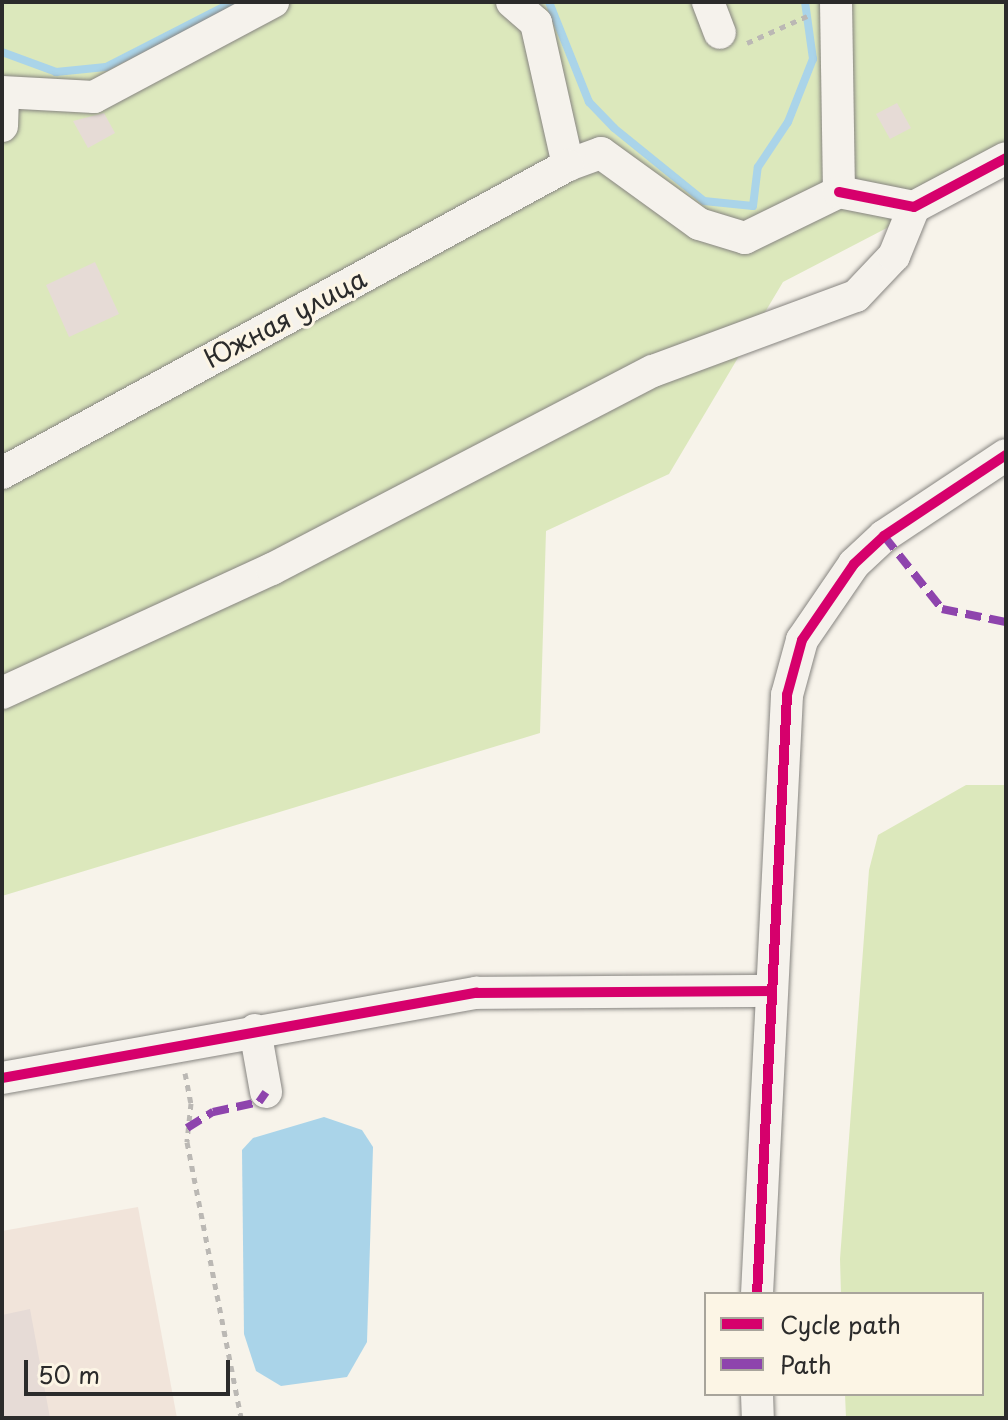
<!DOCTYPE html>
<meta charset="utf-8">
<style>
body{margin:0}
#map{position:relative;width:1008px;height:1420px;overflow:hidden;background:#f7f3ea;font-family:"Playpen Sans",sans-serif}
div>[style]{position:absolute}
.built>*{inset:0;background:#f1e4da}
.green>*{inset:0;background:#dce8bc}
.water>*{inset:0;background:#aad4e9}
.stream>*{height:8px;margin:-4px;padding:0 4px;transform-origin:4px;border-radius:4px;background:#aad4e9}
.building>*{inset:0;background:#e6dbd6}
.path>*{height:5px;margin-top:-2.5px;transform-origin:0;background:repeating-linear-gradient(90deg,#bbb8b4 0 6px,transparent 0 12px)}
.roads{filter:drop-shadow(0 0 2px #878581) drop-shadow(0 0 2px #878581)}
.minor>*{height:32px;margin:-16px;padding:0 16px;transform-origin:16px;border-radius:16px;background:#f5f2ec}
.quiet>*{height:8px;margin-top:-4px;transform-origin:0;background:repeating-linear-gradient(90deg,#8e44ad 0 16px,transparent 0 24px)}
.cycleway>*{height:10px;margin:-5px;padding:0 5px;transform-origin:5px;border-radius:5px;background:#d6006c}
span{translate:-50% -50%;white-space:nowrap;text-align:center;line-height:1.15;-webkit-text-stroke:6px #fcf5e5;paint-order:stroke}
.street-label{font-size:26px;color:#2b2b2b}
.frame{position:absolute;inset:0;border:4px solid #2b2b2b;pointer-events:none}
.legend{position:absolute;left:704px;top:1292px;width:280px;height:104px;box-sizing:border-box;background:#fcf5e5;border:2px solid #a8a49b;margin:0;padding:10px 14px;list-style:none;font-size:24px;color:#2b2b2b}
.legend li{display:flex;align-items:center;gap:16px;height:40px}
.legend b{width:40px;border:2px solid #a8a49b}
.scale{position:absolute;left:24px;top:1360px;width:206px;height:36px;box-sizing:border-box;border:4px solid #2b2b2b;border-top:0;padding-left:10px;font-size:24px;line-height:28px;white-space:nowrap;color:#2b2b2b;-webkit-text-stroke:6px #fcf5e5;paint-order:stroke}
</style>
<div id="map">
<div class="built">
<i style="clip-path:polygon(138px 1207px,177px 1418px,2px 1418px,2px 1231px)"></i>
</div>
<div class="green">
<i style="clip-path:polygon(2px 2px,1006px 2px,1006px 166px,783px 282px,669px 474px,546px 531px,540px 733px,2px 896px)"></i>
<i style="clip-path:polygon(966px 785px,1006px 785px,1006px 1418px,846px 1418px,845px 1394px,982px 1394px,982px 1294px,841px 1294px,840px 1259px,869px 870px,878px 835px)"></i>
</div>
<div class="water">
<i style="clip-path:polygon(324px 1117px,362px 1130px,373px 1147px,367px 1342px,347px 1377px,281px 1386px,256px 1371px,244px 1334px,242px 1150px,253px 1138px)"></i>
</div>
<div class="stream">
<i style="left:549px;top:2px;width:108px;rotate:68.2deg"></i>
<i style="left:589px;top:102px;width:36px;rotate:46deg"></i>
<i style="left:614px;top:128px;width:116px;rotate:39deg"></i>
<i style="left:704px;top:201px;width:49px;rotate:5.8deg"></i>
<i style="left:753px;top:206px;width:39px;rotate:-83deg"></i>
<i style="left:758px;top:167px;width:54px;rotate:-56.3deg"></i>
<i style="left:788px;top:122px;width:68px;rotate:-68.4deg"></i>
<i style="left:813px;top:59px;width:58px;rotate:-98deg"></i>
<i style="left:2px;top:52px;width:58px;rotate:20.3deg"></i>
<i style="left:56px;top:72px;width:50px;rotate:-5.7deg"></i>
<i style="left:106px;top:67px;width:143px;rotate:-27.1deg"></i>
</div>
<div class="building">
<i style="clip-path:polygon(897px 103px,911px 128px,890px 139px,876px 114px)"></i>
<i style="clip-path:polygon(104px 113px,115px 133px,88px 148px,73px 121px)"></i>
<i style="clip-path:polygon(95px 262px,119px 314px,69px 337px,46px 285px)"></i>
<i style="clip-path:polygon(30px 1309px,50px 1418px,2px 1418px,2px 1315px)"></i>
</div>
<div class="path">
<i style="left:747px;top:43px;width:66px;rotate:-24.2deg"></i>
<i style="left:185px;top:1073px;width:31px;rotate:79deg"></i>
<i style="left:191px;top:1103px;width:39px;rotate:96deg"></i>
<i style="left:187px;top:1142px;width:281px;rotate:78.9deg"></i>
</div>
<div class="roads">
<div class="minor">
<i style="left:512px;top:2px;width:32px;rotate:41deg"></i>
<i style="left:536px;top:23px;width:146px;rotate:77.3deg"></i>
<i style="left:568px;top:165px;width:35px;rotate:-20deg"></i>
<i style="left:601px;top:153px;width:121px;rotate:35.9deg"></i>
<i style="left:699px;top:224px;width:48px;rotate:16.9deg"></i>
<i style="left:745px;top:238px;width:105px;rotate:-26.1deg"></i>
<i style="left:708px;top:2px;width:33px;rotate:69deg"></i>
<i style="left:836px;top:2px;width:190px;rotate:89.1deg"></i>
<i style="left:2px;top:92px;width:92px;rotate:3.1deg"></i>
<i style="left:94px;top:97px;width:203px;rotate:-28deg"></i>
<i style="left:2px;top:126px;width:33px;rotate:-88deg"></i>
<i style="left:839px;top:192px;width:76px;rotate:11.3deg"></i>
<i style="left:914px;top:207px;width:104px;rotate:-28deg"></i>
<i style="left:2px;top:473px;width:644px;rotate:-28.55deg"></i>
<i style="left:2px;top:693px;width:297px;rotate:-24.7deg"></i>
<i style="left:272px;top:569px;width:429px;rotate:-27.5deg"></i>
<i style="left:653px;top:371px;width:216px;rotate:-20.3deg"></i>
<i style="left:856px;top:296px;width:55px;rotate:-46.5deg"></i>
<i style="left:894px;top:256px;width:53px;rotate:-67.8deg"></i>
<i style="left:255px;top:1030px;width:63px;rotate:79.9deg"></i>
<i style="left:2px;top:1078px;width:482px;rotate:-10.2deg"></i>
<i style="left:476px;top:993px;width:294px;rotate:-0.4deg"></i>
<i style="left:757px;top:1294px;width:600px;rotate:-87.13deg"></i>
<i style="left:787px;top:695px;width:57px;rotate:-74.7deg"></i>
<i style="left:802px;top:640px;width:92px;rotate:-55.6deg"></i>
<i style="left:854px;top:564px;width:41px;rotate:-43deg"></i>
<i style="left:884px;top:536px;width:146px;rotate:-33.6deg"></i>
<i style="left:757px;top:1394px;width:24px;rotate:88deg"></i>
</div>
</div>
<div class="quiet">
<i style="left:884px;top:536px;width:93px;rotate:51.5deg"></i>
<i style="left:942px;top:609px;width:65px;rotate:11.5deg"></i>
<i style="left:187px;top:1128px;width:31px;rotate:-32deg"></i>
<i style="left:213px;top:1112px;width:47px;rotate:-12.3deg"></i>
<i style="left:259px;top:1102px;width:12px;rotate:-55deg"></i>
</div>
<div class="cycleway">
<i style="left:839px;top:192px;width:76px;rotate:11.3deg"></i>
<i style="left:914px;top:207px;width:104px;rotate:-28deg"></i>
<i style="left:2px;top:1078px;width:482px;rotate:-10.2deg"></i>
<i style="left:476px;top:993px;width:294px;rotate:-0.4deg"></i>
<i style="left:757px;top:1294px;width:600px;rotate:-87.13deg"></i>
<i style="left:787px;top:695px;width:57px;rotate:-74.7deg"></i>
<i style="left:802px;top:640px;width:92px;rotate:-55.6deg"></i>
<i style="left:854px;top:564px;width:41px;rotate:-43deg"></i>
<i style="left:884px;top:536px;width:146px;rotate:-33.6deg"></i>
</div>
<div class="street-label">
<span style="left:285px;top:318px;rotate:-28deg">Южная улица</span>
</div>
<div class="frame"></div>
<ul class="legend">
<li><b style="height:10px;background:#d6006c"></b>Cycle path</li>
<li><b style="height:10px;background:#8e44ad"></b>Path</li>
</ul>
<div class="scale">50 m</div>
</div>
